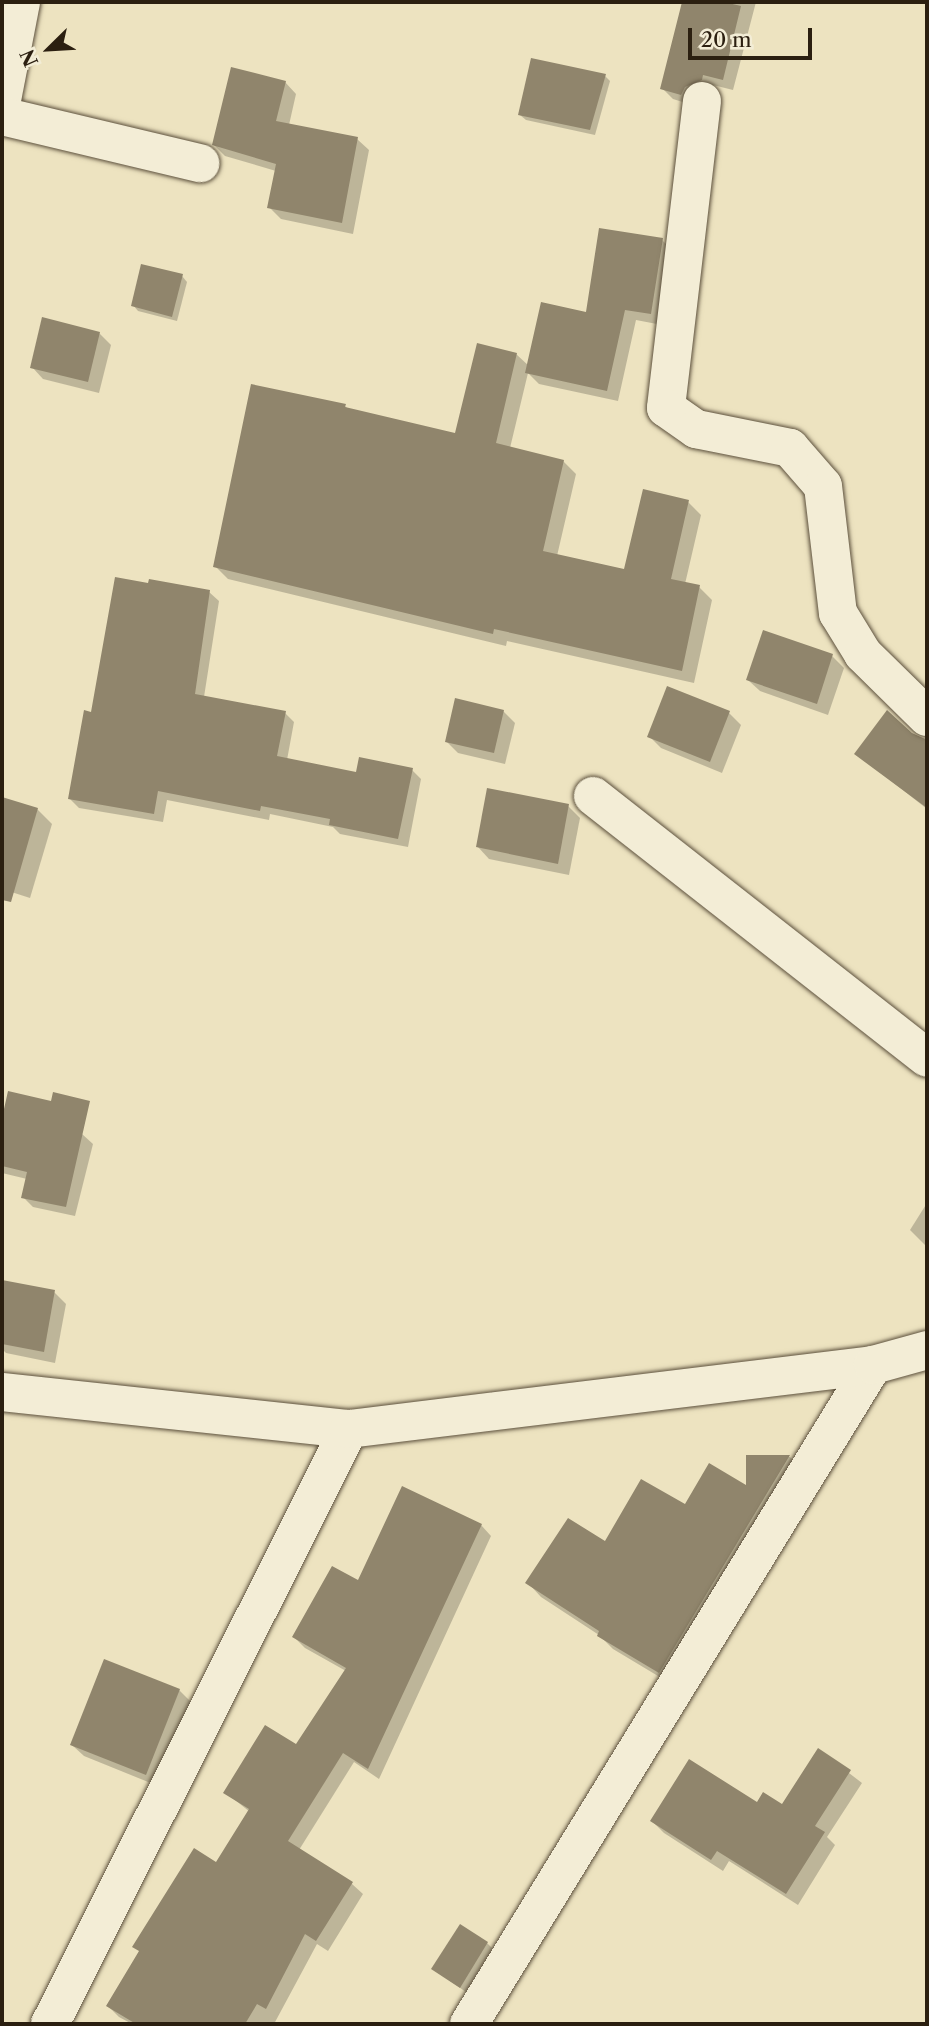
<!DOCTYPE html>
<style>
body{margin:0}
#map{position:relative;width:929px;height:2026px;overflow:hidden;background:#ede3c0;font-family:"Libre Caslon Text",serif}
div>[style]{position:absolute}
.shadow>*{inset:0;background:#0003}
.building>*{inset:0;background:#90856c}
.roads{filter:drop-shadow(0 0 2px #5c503c) drop-shadow(0 0 2px #5c503c)}
.minor>*{height:38px;margin:-19px;padding:0 19px;transform-origin:19px;border-radius:19px;background:#f3edd6}
.tertiary>*{height:38px;margin:-19px;padding:0 19px;transform-origin:19px;border-radius:19px;background:#f3edd6}
span{translate:-50% -50%;white-space:nowrap;text-align:center;line-height:1.15;-webkit-text-stroke:7px #f3edd6;paint-order:stroke}
.frame{position:absolute;inset:0;border:4px solid #2b1f10;pointer-events:none}
.north{position:absolute;left:14px;top:14px;width:70px;height:70px;-webkit-text-stroke:5px #f3edd6;paint-order:stroke;rotate:246deg;font-size:19px;font-weight:700;line-height:28px;text-align:center;color:#2b1f10}
.north::after{content:'';display:block;margin:auto;width:24px;height:32px;background:#2b1f10;clip-path:polygon(50% 0,100% 100%,50% 72%,0 100%)}
.scale{position:absolute;left:688px;top:28px;width:124px;height:32px;box-sizing:border-box;border:4px solid #2b1f10;border-top:0;padding-left:9px;font-size:21px;line-height:24px;white-space:nowrap;color:#2b1f10;-webkit-text-stroke:5px #f3edd6;paint-order:stroke}
</style>
<div id="map">
<div class="shadow">
<i style="clip-path:polygon(684px 2px,756px 2px,733px 90px,713px 85px,712px 90px,692px 105px,673px 99px,662px 88px)"></i>
<i style="clip-path:polygon(605px 76px,610px 81px,595px 135px,526px 120px,520px 115px)"></i>
<i style="clip-path:polygon(285px 82px,296px 94px,289px 125px,357px 139px,369px 150px,353px 234px,281px 219px,269px 207px,276px 171px,225px 156px,214px 145px)"></i>
<i style="clip-path:polygon(662px 240px,674px 252px,662px 325px,636px 320px,618px 401px,539px 384px,528px 373px,510px 448px,563px 461px,576px 474px,557px 556px,625px 571px,688px 502px,701px 515px,685px 584px,699px 587px,712px 600px,694px 683px,507px 641px,506px 646px,228px 579px,215px 566px,345px 406px,349px 410px,456px 435px,516px 354px,529px 366px)"></i>
<i style="clip-path:polygon(182px 276px,187px 282px,177px 321px,138px 311px,133px 305px)"></i>
<i style="clip-path:polygon(99px 333px,111px 345px,99px 393px,43px 379px,32px 367px)"></i>
<i style="clip-path:polygon(209px 592px,219px 601px,204px 697px,285px 713px,294px 722px,287px 760px,358px 774px,412px 770px,421px 779px,408px 847px,340px 834px,333px 827px,270px 814px,269px 820px,167px 800px,163px 822px,79px 808px,70px 799px,92px 714px)"></i>
<i style="clip-path:polygon(764px 632px,832px 656px,844px 668px,828px 715px,760px 691px,748px 680px)"></i>
<i style="clip-path:polygon(668px 688px,729px 713px,741px 725px,722px 773px,661px 748px,649px 736px)"></i>
<i style="clip-path:polygon(503px 711px,515px 723px,505px 764px,458px 753px,446px 741px)"></i>
<i style="clip-path:polygon(911px 734px,927px 739px,927px 809px,857px 754px)"></i>
<i style="clip-path:polygon(2px 799px,37px 809px,52px 824px,30px 898px,2px 889px)"></i>
<i style="clip-path:polygon(568px 806px,580px 818px,569px 875px,489px 859px,478px 847px)"></i>
<i style="clip-path:polygon(2px 1109px,82px 1134px,93px 1144px,75px 1216px,33px 1207px,23px 1197px,27px 1179px,2px 1173px)"></i>
<i style="clip-path:polygon(927px 1203px,927px 1247px,910px 1230px)"></i>
<i style="clip-path:polygon(6px 1282px,54px 1292px,66px 1304px,55px 1363px,6px 1353px,2px 1349px,2px 1305px)"></i>
<i style="clip-path:polygon(748px 1456px,790px 1457px,803px 1470px,673px 1685px,613px 1649px,599px 1635px,541px 1597px,528px 1583px,605px 1544px,748px 1488px)"></i>
<i style="clip-path:polygon(481px 1525px,491px 1536px,379px 1779px,354px 1762px,299px 1850px,352px 1884px,363px 1894px,328px 1951px,317px 1944px,274px 2024px,132px 2024px,119px 2017px,108px 2006px,217px 1865px,250px 1812px,225px 1792px,297px 1747px,346px 1671px,305px 1648px,294px 1637px,359px 1583px)"></i>
<i style="clip-path:polygon(179px 1690px,191px 1702px,158px 1786px,84px 1756px,72px 1745px)"></i>
<i style="clip-path:polygon(819px 1750px,862px 1783px,827px 1837px,835px 1845px,798px 1905px,729px 1861px,723px 1871px,664px 1833px,652px 1821px,757px 1805px,782px 1807px)"></i>
<i style="clip-path:polygon(487px 1943px,493px 1949px,466px 1992px,433px 1969px)"></i>
</div>
<div class="building">
<i style="clip-path:polygon(682px 2px,724px 2px,741px 6px,723px 80px,703px 75px,702px 80px,685px 87px,681px 95px,660px 89px)"></i>
<i style="clip-path:polygon(531px 58px,606px 74px,590px 130px,518px 115px)"></i>
<i style="clip-path:polygon(231px 67px,286px 81px,276px 121px,358px 137px,342px 223px,267px 208px,276px 164px,212px 145px)"></i>
<i style="clip-path:polygon(599px 228px,663px 238px,651px 314px,625px 310px,607px 391px,525px 373px,541px 302px,586px 312px)"></i>
<i style="clip-path:polygon(141px 264px,183px 274px,172px 317px,131px 306px)"></i>
<i style="clip-path:polygon(42px 317px,100px 332px,88px 382px,30px 368px)"></i>
<i style="clip-path:polygon(477px 343px,517px 353px,496px 443px,564px 460px,543px 551px,624px 569px,643px 489px,689px 500px,671px 579px,700px 585px,682px 671px,494px 629px,493px 634px,213px 567px,251px 384px,346px 404px,345px 407px,455px 433px)"></i>
<i style="clip-path:polygon(115px 577px,148px 583px,149px 579px,210px 590px,195px 694px,286px 711px,277px 756px,356px 772px,359px 757px,413px 768px,398px 839px,329px 825px,330px 819px,261px 806px,260px 811px,158px 791px,154px 814px,68px 799px,84px 710px,91px 712px)"></i>
<i style="clip-path:polygon(763px 630px,833px 654px,817px 704px,746px 680px)"></i>
<i style="clip-path:polygon(667px 686px,730px 711px,710px 762px,647px 737px)"></i>
<i style="clip-path:polygon(455px 698px,504px 710px,494px 753px,445px 742px)"></i>
<i style="clip-path:polygon(887px 710px,912px 733px,927px 740px,927px 808px,854px 754px)"></i>
<i style="clip-path:polygon(487px 788px,569px 804px,558px 864px,476px 847px)"></i>
<i style="clip-path:polygon(2px 797px,38px 808px,11px 902px,2px 900px)"></i>
<i style="clip-path:polygon(8px 1091px,51px 1101px,53px 1092px,90px 1101px,66px 1207px,21px 1198px,27px 1172px,2px 1166px,2px 1118px)"></i>
<i style="clip-path:polygon(2px 1280px,55px 1290px,44px 1352px,2px 1344px)"></i>
<i style="clip-path:polygon(746px 1455px,790px 1455px,659px 1673px,597px 1636px,599px 1631px,525px 1583px,568px 1518px,605px 1541px,641px 1479px,685px 1504px,709px 1463px,746px 1485px)"></i>
<i style="clip-path:polygon(402px 1486px,482px 1524px,368px 1769px,343px 1753px,288px 1841px,353px 1882px,316px 1941px,305px 1934px,266px 2009px,257px 2004px,245px 2024px,136px 2024px,106px 2006px,139px 1951px,132px 1947px,194px 1848px,216px 1862px,249px 1809px,223px 1793px,265px 1725px,296px 1744px,346px 1668px,292px 1637px,332px 1566px,358px 1580px)"></i>
<i style="clip-path:polygon(104px 1659px,180px 1689px,146px 1775px,70px 1745px)"></i>
<i style="clip-path:polygon(818px 1748px,851px 1770px,815px 1826px,825px 1832px,786px 1894px,717px 1851px,711px 1860px,650px 1821px,689px 1759px,757px 1802px,763px 1792px,782px 1804px)"></i>
<i style="clip-path:polygon(460px 1924px,488px 1942px,460px 1988px,431px 1969px)"></i>
</div>
<div class="roads">
<div class="minor">
<i style="left:2px;top:100px;width:100px;rotate:-79deg"></i>
<i style="left:702px;top:101px;width:309px;rotate:96.7deg"></i>
<i style="left:666px;top:408px;width:37px;rotate:35deg"></i>
<i style="left:696px;top:429px;width:96px;rotate:11.4deg"></i>
<i style="left:790px;top:448px;width:50px;rotate:49deg"></i>
<i style="left:823px;top:486px;width:128px;rotate:83.3deg"></i>
<i style="left:838px;top:613px;width:48px;rotate:58.6deg"></i>
<i style="left:863px;top:654px;width:90px;rotate:44.5deg"></i>
<i style="left:2px;top:116px;width:204px;rotate:13.4deg"></i>
<i style="left:593px;top:796px;width:424px;rotate:38.1deg"></i>
<i style="left:50px;top:2024px;width:666px;rotate:-63.32deg"></i>
<i style="left:469px;top:2024px;width:773px;rotate:-58.49deg"></i>
</div>
<div class="tertiary">
<i style="left:2px;top:1392px;width:349px;rotate:6.1deg"></i>
<i style="left:349px;top:1429px;width:528px;rotate:-6.96deg"></i>
<i style="left:873px;top:1365px;width:56px;rotate:-15.5deg"></i>
</div>
</div>
<div class="frame"></div>
<div class="north">N</div>
<div class="scale">20 m</div>
</div>
